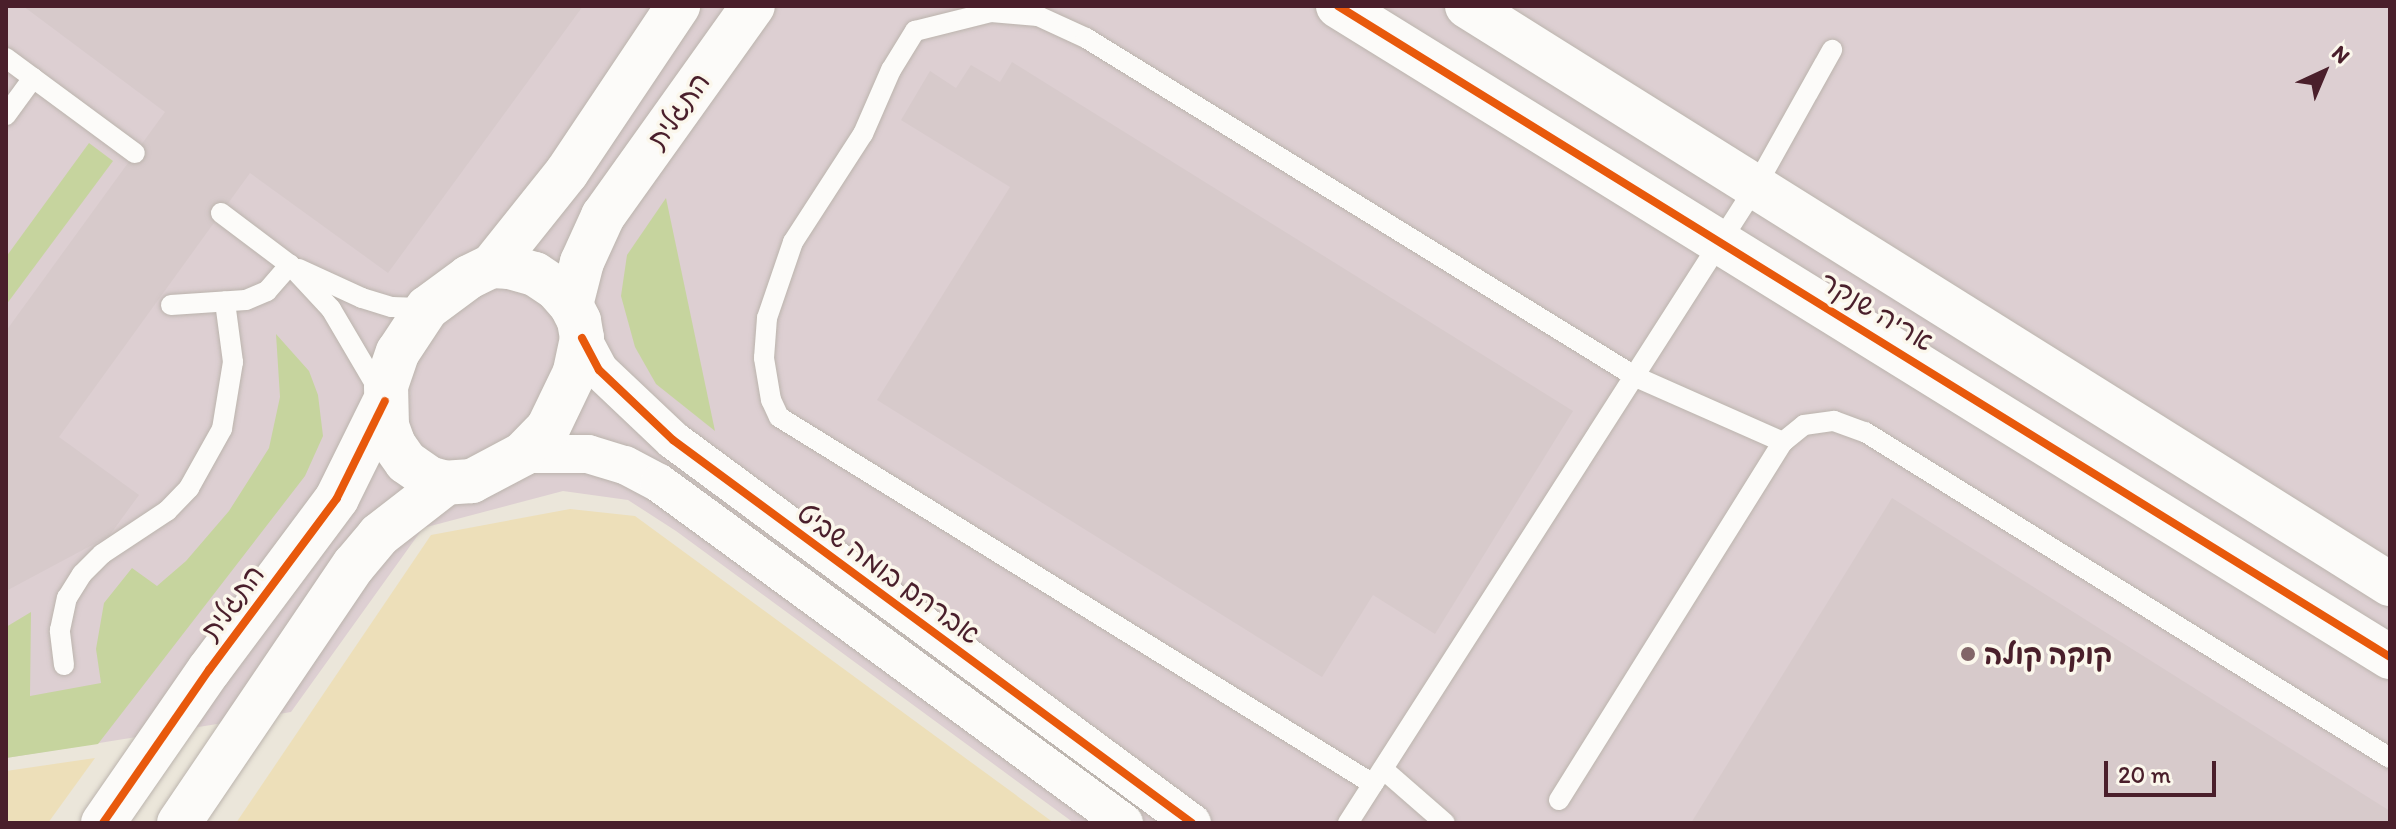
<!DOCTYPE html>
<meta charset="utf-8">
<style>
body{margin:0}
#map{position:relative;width:2396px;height:829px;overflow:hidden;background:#ebe6da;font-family:Itim,"Playpen Sans Hebrew",sans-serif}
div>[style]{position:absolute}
.industrial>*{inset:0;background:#ddcfd2}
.green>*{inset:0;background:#c6d49e}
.sand>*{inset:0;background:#eddfb9}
.building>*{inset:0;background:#d7cacb}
.roads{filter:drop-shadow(0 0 2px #bbb4ad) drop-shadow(0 0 2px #bbb4ad)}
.lane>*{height:20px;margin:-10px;padding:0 10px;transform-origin:10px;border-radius:10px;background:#fcfbf9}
.street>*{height:38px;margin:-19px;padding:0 19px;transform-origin:19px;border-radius:19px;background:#fcfbf9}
.secondary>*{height:44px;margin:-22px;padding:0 22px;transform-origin:22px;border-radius:22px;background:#fcfbf9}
.cycleway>*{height:8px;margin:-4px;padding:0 4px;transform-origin:4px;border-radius:4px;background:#e8590c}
.dots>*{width:22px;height:22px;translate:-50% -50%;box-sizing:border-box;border:4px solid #fbf7ec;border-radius:50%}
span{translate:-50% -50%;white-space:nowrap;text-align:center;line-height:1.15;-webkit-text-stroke:7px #fbf7ec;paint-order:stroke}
.street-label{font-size:28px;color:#4a1f2b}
.poi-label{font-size:28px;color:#4a1f2b;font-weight:700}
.left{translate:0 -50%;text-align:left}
.frame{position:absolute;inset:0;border:8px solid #4a1f2b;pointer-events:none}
.north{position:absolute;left:2284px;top:32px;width:80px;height:80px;-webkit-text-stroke:6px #fbf7ec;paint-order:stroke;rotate:44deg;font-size:22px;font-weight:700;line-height:32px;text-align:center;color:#4a1f2b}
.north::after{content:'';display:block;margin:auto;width:28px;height:36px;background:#4a1f2b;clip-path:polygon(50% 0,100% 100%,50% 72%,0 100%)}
.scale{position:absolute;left:2104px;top:761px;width:112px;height:36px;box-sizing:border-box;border:4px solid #4a1f2b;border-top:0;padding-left:10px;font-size:24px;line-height:28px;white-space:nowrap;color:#4a1f2b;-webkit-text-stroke:6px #fbf7ec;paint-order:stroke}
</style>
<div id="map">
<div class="industrial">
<i style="clip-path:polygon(6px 6px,2390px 6px,2390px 823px,1074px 823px,676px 531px,628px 500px,563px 491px,423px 528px,291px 712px,6px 758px)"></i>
</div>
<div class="green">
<i style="clip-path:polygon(89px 143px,113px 161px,6px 305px,6px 257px)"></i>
<i style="clip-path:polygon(666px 198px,715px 431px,656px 384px,635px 347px,621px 296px,627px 255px)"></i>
<i style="clip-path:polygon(276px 334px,309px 371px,318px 395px,323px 436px,305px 476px,98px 744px,6px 758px,6px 627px,31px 612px,30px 696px,101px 683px,96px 649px,104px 603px,132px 568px,157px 586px,186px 561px,229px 511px,269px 448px,280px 397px)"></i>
</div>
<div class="sand">
<i style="clip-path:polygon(570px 509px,635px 516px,1054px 823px,236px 823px,431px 535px)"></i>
<i style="clip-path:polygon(95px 758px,48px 823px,6px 823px,6px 771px)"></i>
</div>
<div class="building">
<i style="clip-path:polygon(23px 6px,583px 6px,388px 273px,250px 173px,59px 437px,139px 495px,109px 536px,6px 591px,6px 331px,165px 112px)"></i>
<i style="clip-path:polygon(1012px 62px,1573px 411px,1435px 634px,1373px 595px,1322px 677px,877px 400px,1010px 187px,901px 120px,930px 71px,956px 88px,971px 65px,1000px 82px)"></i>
<i style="clip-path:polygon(1892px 498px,2390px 811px,2390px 823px,1691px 823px)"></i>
</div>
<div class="roads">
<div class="lane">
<i style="left:6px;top:58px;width:160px;rotate:36.4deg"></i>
<i style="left:6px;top:115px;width:46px;rotate:-53.9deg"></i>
<i style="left:221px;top:213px;width:86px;rotate:37deg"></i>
<i style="left:290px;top:265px;width:60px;rotate:47deg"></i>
<i style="left:331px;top:309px;width:99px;rotate:59.5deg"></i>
<i style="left:299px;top:269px;width:69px;rotate:24.7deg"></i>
<i style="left:362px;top:298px;width:31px;rotate:17deg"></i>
<i style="left:392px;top:307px;width:35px;rotate:2deg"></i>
<i style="left:171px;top:305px;width:75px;rotate:-3.8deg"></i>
<i style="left:246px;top:300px;width:23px;rotate:-23deg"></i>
<i style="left:267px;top:291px;width:35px;rotate:-49deg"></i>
<i style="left:64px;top:665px;width:35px;rotate:-97deg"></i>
<i style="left:60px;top:630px;width:33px;rotate:-78deg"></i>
<i style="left:67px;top:598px;width:28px;rotate:-58deg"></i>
<i style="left:82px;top:574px;width:28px;rotate:-45deg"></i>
<i style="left:102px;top:554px;width:78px;rotate:-33.5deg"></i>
<i style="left:167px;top:511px;width:32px;rotate:-46deg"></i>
<i style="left:189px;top:488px;width:68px;rotate:-60.8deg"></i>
<i style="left:222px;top:429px;width:68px;rotate:-80.7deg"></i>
<i style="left:233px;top:362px;width:61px;rotate:-97.6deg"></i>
<i style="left:1383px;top:769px;width:82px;rotate:41.1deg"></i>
<i style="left:1373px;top:784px;width:698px;rotate:-148.29deg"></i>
<i style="left:779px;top:417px;width:19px;rotate:-115deg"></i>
<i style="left:771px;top:400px;width:43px;rotate:-99.5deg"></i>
<i style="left:764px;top:358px;width:40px;rotate:-85.7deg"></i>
<i style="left:767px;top:318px;width:80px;rotate:-71.1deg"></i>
<i style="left:793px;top:242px;width:129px;rotate:-57.1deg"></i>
<i style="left:863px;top:134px;width:70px;rotate:-66.4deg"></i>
<i style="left:891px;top:70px;width:46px;rotate:-58.4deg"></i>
<i style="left:915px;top:31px;width:78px;rotate:-14deg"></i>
<i style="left:991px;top:12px;width:47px;rotate:4.9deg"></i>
<i style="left:1038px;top:16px;width:53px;rotate:24.6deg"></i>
<i style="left:1086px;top:38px;width:646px;rotate:31.65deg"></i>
<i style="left:1636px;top:377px;width:161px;rotate:23.9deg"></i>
<i style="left:1783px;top:442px;width:27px;rotate:-39deg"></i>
<i style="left:1804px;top:425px;width:30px;rotate:-8deg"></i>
<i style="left:1834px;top:421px;width:33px;rotate:20deg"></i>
<i style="left:1865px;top:432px;width:618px;rotate:31.84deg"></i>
<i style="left:1559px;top:800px;width:422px;rotate:-58deg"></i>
<i style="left:1348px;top:823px;width:756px;rotate:-57.36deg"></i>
<i style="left:1756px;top:186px;width:156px;rotate:-60.8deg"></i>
</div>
<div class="street">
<i style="left:582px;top:338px;width:36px;rotate:62deg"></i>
<i style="left:599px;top:370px;width:102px;rotate:43.4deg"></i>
<i style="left:673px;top:440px;width:645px;rotate:36.43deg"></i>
<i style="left:523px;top:454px;width:65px"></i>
<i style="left:588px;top:454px;width:39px;rotate:17deg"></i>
<i style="left:625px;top:465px;width:38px;rotate:28deg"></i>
<i style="left:659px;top:483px;width:576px;rotate:36.17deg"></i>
</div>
<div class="secondary">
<i style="left:1338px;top:6px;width:1237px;rotate:31.75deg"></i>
<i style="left:1467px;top:6px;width:1089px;rotate:32.06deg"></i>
<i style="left:492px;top:266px;width:18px;rotate:3deg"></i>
<i style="left:510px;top:267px;width:26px;rotate:16deg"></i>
<i style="left:535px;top:274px;width:27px;rotate:34deg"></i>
<i style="left:557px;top:289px;width:21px;rotate:49deg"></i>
<i style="left:571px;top:305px;width:18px;rotate:63deg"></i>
<i style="left:579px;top:321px;width:17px;rotate:80deg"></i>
<i style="left:582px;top:338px;width:35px;rotate:102deg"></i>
<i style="left:575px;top:372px;width:62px;rotate:115.7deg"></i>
<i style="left:548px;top:428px;width:36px;rotate:134deg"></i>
<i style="left:523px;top:454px;width:58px;rotate:152.1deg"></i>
<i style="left:472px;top:481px;width:26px;rotate:176deg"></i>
<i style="left:446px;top:483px;width:18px;rotate:-164deg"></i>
<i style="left:429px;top:478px;width:28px;rotate:-145deg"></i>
<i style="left:406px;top:462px;width:21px;rotate:-125deg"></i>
<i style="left:394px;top:445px;width:20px;rotate:-110deg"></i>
<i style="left:387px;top:426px;width:40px;rotate:-91.4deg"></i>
<i style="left:386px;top:386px;width:36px;rotate:-71deg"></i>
<i style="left:398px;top:352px;width:53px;rotate:-56.6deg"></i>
<i style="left:427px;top:308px;width:52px;rotate:-36.4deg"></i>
<i style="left:469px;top:277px;width:25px;rotate:-26deg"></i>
<i style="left:492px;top:266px;width:120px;rotate:-51.4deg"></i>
<i style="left:567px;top:172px;width:200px;rotate:-56.2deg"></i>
<i style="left:571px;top:305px;width:44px;rotate:-75.7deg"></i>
<i style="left:582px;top:262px;width:51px;rotate:-65.5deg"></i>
<i style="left:603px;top:216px;width:258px;rotate:-54.5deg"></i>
<i style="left:103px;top:823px;width:186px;rotate:-55.3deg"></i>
<i style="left:209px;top:670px;width:214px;rotate:-53.3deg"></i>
<i style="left:337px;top:498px;width:108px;rotate:-63.7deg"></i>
<i style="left:179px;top:823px;width:312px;rotate:-55.9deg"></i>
<i style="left:354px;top:565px;width:39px;rotate:-50deg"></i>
<i style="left:379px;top:535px;width:85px;rotate:-37.8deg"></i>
</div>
</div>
<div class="cycleway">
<i style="left:1338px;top:6px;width:1237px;rotate:31.75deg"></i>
<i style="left:582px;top:338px;width:36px;rotate:62deg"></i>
<i style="left:599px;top:370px;width:102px;rotate:43.4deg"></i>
<i style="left:673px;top:440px;width:645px;rotate:36.43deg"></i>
<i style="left:103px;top:823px;width:186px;rotate:-55.3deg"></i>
<i style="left:209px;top:670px;width:214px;rotate:-53.3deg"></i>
<i style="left:337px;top:498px;width:108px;rotate:-63.7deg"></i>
</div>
<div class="dots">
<i style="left:1968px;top:654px;background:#826568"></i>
</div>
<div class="street-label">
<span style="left:678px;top:110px;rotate:-54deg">התגלית</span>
<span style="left:1877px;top:311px;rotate:31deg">אריה שנקר</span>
<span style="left:889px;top:573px;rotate:36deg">אברהם בומה שביט</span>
<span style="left:232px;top:602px;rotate:-53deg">התגלית</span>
</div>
<div class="poi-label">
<span class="left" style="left:1984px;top:654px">קוקה קולה</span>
</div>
<div class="frame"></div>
<div class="north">N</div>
<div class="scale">20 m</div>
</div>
